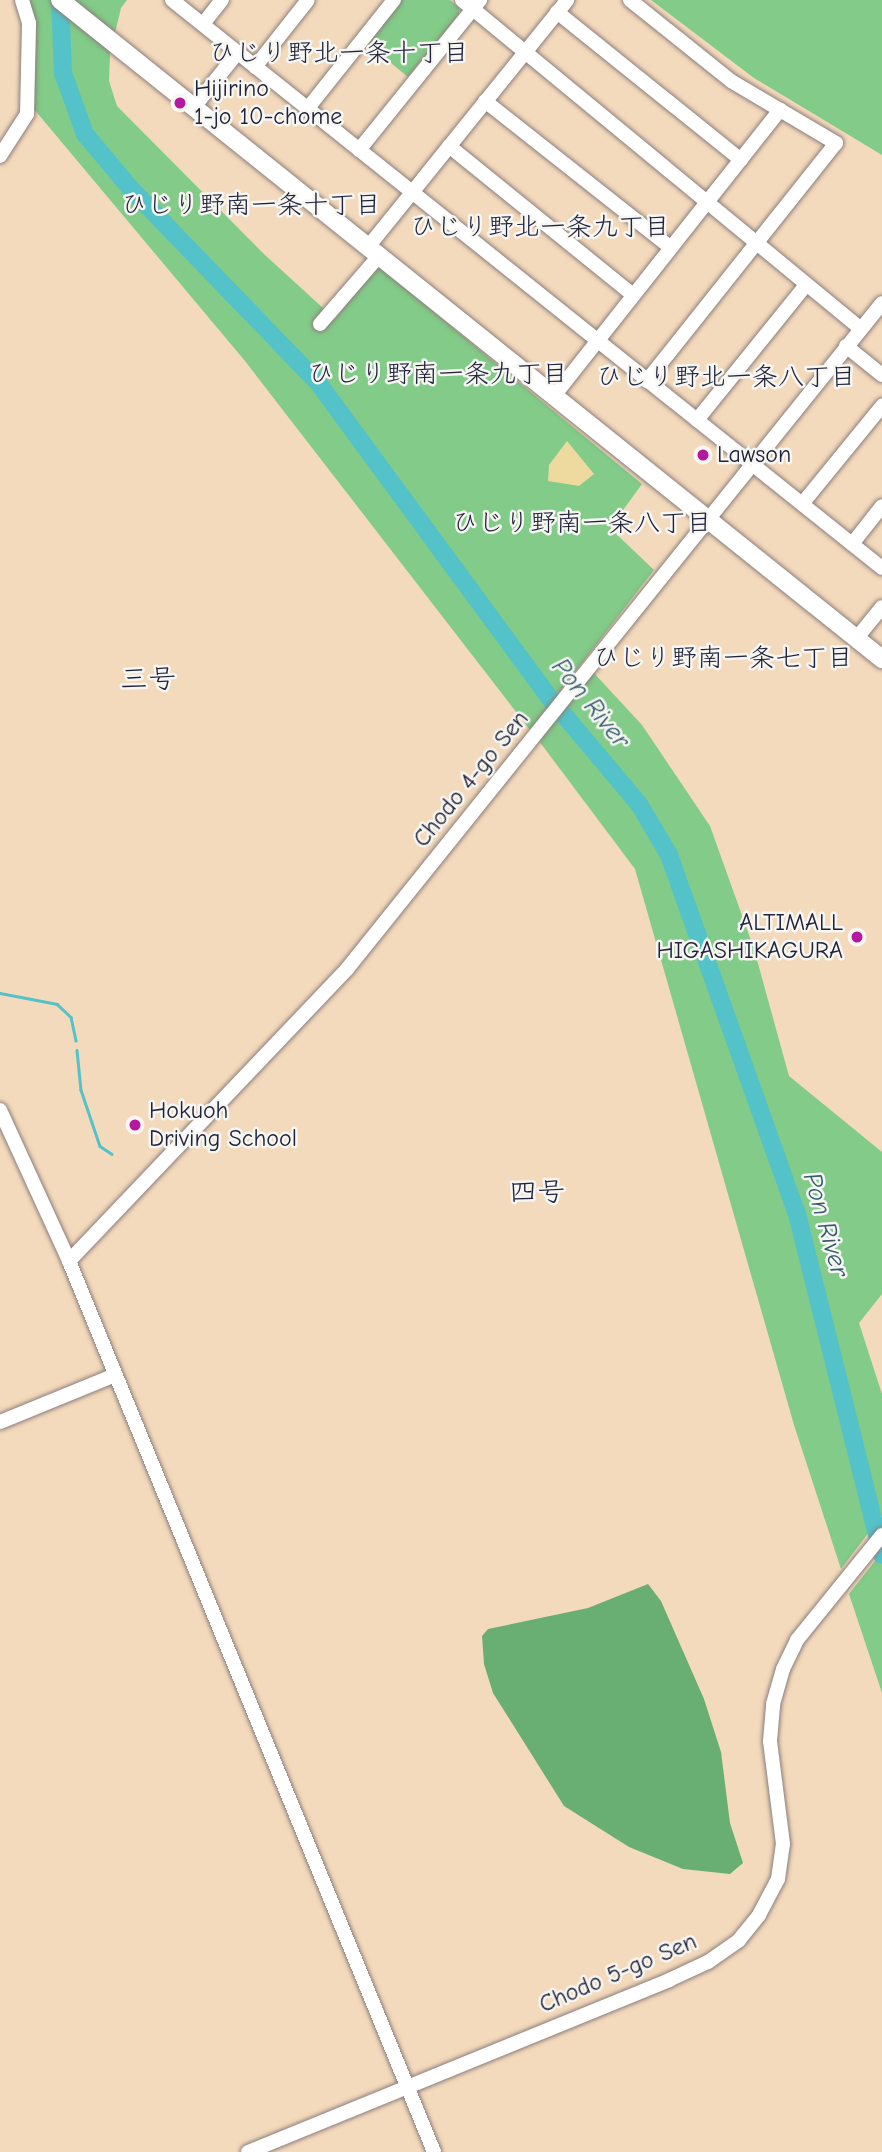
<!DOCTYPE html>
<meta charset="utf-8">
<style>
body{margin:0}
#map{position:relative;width:882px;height:2152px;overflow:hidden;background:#f4dabc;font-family:"Comic Neue","Klee One",sans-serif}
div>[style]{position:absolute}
.green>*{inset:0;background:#82cb88}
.forest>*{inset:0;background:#69af74}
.sand>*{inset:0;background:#eeda9e}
.stream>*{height:2.5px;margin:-1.25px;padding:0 1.25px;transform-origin:1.25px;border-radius:1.25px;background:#54c2c9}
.river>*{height:18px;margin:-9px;padding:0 9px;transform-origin:9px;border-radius:9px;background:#54c2c9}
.roads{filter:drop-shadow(0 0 2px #8b7e7c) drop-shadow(0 0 2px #8b7e7c)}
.minor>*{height:14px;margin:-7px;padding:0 7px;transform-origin:7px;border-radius:7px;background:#fff}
.major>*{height:18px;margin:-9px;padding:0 9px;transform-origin:9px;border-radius:9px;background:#fff}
.dots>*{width:19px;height:19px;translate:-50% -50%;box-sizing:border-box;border:4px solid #f6f6f2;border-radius:50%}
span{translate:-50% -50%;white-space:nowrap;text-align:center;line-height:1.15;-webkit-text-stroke:5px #f6f6f2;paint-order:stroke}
.poi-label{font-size:24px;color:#22223b}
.left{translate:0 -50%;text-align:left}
.right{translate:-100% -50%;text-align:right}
.street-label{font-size:24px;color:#22223b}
.neighbourhood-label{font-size:26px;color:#22223b}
.water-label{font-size:26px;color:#345a6d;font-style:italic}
.quarter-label{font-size:28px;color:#22223b}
</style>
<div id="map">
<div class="green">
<i style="clip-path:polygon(25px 0,127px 0,121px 8px,110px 54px,109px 81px,117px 106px,265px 255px,335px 319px,377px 265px,642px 484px,610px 528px,654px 570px,530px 730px,245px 361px,23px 96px)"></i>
<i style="clip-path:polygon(401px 0,450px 0,459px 8px,459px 14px,408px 77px,368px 44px)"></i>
<i style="clip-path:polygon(651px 0,882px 0,882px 155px,754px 78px)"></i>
<i style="clip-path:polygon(593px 672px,642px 725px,710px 826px,754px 949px,789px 1076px,882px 1152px,882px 1294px,859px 1323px,882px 1394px,882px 1515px,841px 1569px,794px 1425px,635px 869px,539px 741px)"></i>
<i style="clip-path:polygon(882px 1552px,882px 1693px,849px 1594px)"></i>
</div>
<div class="forest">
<i style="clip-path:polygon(648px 1584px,661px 1601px,704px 1699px,721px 1752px,730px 1823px,743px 1863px,730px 1874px,683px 1869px,629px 1847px,564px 1806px,493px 1693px,484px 1664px,482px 1636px,488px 1629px,588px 1608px)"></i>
</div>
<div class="sand">
<i style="clip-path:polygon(567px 441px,594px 474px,579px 486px,548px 481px,549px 465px)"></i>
</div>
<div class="stream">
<i style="left:0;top:993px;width:58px;rotate:10.9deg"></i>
<i style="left:57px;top:1004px;width:19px;rotate:43deg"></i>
<i style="left:71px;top:1017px;width:24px;rotate:78deg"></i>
<i style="left:77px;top:1050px;width:40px;rotate:84.3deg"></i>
<i style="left:81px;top:1090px;width:59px;rotate:71.3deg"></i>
<i style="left:100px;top:1146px;width:14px;rotate:34deg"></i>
</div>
<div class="river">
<i style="left:60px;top:0;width:73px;rotate:87.6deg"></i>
<i style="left:63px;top:73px;width:65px;rotate:70.2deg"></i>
<i style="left:85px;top:134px;width:72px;rotate:50.1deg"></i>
<i style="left:131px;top:189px;width:271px;rotate:46deg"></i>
<i style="left:319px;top:384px;width:387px;rotate:53.7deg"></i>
<i style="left:548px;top:696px;width:141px;rotate:49.9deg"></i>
<i style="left:639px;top:804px;width:59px;rotate:59.5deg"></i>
<i style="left:669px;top:855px;width:381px;rotate:70.4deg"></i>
<i style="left:797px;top:1214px;width:351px;rotate:76deg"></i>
</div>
<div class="roads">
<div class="minor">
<i style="left:172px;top:0;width:909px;rotate:38.66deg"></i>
<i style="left:462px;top:0;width:517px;rotate:39.51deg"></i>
<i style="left:630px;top:0;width:129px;rotate:38.7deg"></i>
<i style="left:731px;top:81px;width:122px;rotate:30.6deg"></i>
<i style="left:836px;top:143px;width:304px;rotate:128.5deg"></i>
<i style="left:557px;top:12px;width:236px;rotate:38.8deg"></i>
<i style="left:203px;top:24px;width:31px;rotate:-52deg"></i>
<i style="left:255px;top:67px;width:85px;rotate:-51.7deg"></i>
<i style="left:485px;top:101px;width:236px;rotate:38.3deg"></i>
<i style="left:194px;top:107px;width:70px;rotate:-51.3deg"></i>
<i style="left:308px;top:108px;width:138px;rotate:-51.5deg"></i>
<i style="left:449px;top:146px;width:237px;rotate:39deg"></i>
<i style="left:359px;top:150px;width:193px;rotate:-51.1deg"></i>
<i style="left:0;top:156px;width:50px;rotate:-57.3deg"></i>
<i style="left:27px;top:114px;width:91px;rotate:-88.7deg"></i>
<i style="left:29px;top:23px;width:24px;rotate:-107deg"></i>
<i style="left:368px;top:247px;width:317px;rotate:-51.1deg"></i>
<i style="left:320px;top:324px;width:90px;rotate:-49.1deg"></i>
<i style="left:846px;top:346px;width:46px;rotate:38.9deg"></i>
<i style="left:554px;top:396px;width:365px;rotate:-51.7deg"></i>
<i style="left:697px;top:420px;width:174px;rotate:-51.1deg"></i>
<i style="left:802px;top:504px;width:127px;rotate:-50.8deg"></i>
<i style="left:852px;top:544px;width:48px;rotate:-51.7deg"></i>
<i style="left:856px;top:639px;width:41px;rotate:-50.9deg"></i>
<i style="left:0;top:1110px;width:166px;rotate:65.4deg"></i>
<i style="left:69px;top:1261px;width:963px;rotate:67.72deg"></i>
<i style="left:69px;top:1261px;width:403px;rotate:-46.4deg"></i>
<i style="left:347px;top:969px;width:854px;rotate:-51.22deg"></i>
<i style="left:0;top:1422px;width:124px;rotate:-22.2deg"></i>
<i style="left:248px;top:2152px;width:455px;rotate:-22.2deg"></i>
<i style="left:669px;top:1980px;width:43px;rotate:-24.8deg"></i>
<i style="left:708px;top:1962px;width:38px;rotate:-35deg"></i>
<i style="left:739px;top:1940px;width:32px;rotate:-51deg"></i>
<i style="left:759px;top:1915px;width:41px;rotate:-62.2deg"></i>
<i style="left:778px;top:1879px;width:35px;rotate:-82deg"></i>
<i style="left:783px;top:1844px;width:104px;rotate:-97.2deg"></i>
<i style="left:770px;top:1741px;width:37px;rotate:-85deg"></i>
<i style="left:773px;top:1704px;width:36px;rotate:-74deg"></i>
<i style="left:783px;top:1669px;width:32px;rotate:-64deg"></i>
<i style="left:797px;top:1640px;width:135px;rotate:-51deg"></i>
</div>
<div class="major">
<i style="left:60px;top:0;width:1054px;rotate:38.72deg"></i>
</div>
</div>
<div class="dots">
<i style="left:180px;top:103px;background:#b5179e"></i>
<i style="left:703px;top:455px;background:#b5179e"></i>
<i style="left:857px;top:937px;background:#b5179e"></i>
<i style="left:135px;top:1125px;background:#b5179e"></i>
</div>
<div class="poi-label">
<span class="left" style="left:194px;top:103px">Hijirino<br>1-jo 10-chome</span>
<span class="left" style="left:717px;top:455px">Lawson</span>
<span class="right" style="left:843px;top:937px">ALTIMALL<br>HIGASHIKAGURA</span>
<span class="left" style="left:149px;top:1125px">Hokuoh<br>Driving School</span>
</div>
<div class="street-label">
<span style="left:471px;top:779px;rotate:-51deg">Chodo 4-go Sen</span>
<span style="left:618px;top:1973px;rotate:-23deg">Chodo 5-go Sen</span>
</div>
<div class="neighbourhood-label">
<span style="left:339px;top:54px">ひじり野北一条十丁目</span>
<span style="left:251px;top:206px">ひじり野南一条十丁目</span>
<span style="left:540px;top:228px">ひじり野北一条九丁目</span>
<span style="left:438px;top:375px">ひじり野南一条九丁目</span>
<span style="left:726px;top:378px">ひじり野北一条八丁目</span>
<span style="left:582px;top:524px">ひじり野南一条八丁目</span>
<span style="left:723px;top:659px">ひじり野南一条七丁目</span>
</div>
<div class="water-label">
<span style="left:590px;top:704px;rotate:51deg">Pon River</span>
<span style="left:825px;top:1225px;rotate:74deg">Pon River</span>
</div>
<div class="quarter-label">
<span style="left:148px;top:679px">三号</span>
<span style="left:537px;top:1192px">四号</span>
</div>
</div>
